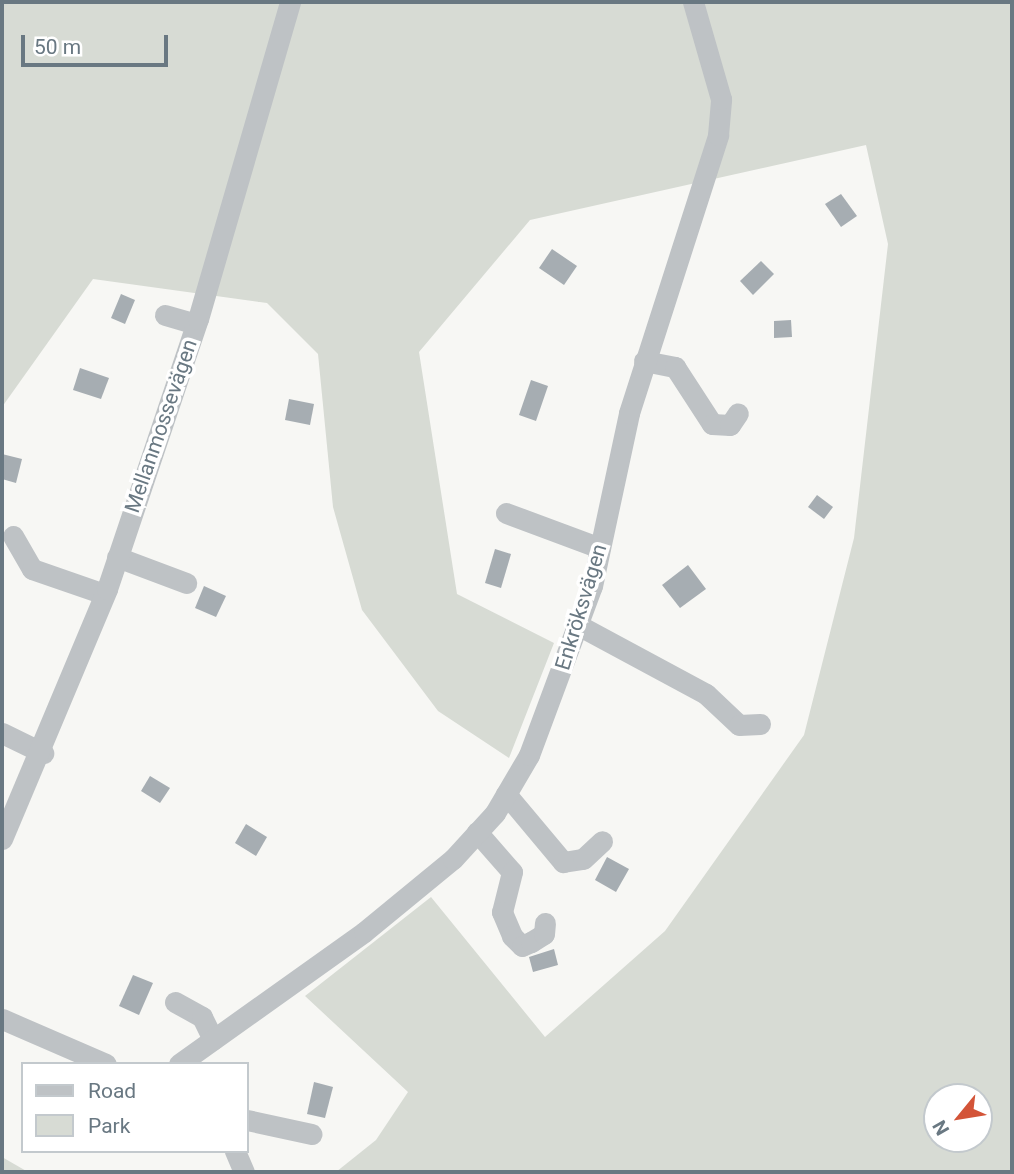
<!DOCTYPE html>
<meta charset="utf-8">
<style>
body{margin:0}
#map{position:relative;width:1014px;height:1174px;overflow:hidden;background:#f7f7f4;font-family:Roboto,sans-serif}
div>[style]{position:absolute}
.green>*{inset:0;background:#d7dbd4}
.building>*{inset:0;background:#a6adb2}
.minor>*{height:21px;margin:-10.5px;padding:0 10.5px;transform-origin:10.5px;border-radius:10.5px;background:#bec2c5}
span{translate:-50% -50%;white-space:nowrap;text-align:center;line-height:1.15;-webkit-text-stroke:7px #fff;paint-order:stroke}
.street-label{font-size:21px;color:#697882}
.frame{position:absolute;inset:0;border:4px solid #697882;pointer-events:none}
.legend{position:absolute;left:21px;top:1062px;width:228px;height:91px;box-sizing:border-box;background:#fff;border:2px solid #c3c9cd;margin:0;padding:9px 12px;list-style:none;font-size:21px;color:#697882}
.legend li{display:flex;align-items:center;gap:14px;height:35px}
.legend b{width:35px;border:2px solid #c3c9cd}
.north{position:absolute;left:923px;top:1083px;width:70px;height:70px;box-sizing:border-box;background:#fff;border:2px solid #c3c9cd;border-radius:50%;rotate:240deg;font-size:19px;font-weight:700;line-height:28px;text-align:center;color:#697882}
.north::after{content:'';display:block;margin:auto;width:24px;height:32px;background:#d35438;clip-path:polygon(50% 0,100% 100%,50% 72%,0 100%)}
.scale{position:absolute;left:21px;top:35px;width:147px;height:32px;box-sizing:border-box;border:4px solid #697882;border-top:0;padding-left:9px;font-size:21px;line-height:24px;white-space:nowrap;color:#697882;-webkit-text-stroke:5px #fff;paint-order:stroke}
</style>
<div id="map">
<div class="green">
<i style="clip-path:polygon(evenodd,2px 2px,1012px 2px,1012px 1172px,336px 1172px,376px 1140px,408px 1092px,305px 996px,431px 897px,545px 1037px,665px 931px,804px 735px,854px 538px,888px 244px,866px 145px,530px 220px,419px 352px,457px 594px,554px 643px,509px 758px,438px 711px,362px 610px,333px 507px,318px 354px,267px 303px,93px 279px,2px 407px,2px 2px,937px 1097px,979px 1097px,979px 1139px,937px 1139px,937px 1097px)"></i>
<i style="clip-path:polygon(2px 1157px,28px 1172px,2px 1172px)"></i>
</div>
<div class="building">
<i style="clip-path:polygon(841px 194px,857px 216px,841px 227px,825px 204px)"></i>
<i style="clip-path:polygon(552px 249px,577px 266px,564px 285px,539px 268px)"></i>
<i style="clip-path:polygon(761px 261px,774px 274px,753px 295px,740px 281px)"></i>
<i style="clip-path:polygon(121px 294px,135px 300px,125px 324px,111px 318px)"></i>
<i style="clip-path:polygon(791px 320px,792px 337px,774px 338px,774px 321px)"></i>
<i style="clip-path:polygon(80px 368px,109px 378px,101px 399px,73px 390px)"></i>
<i style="clip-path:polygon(531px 380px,548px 386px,536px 421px,519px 415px)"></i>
<i style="clip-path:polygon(289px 399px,314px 404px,310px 425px,285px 420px)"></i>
<i style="clip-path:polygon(2px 454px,22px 459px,16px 483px,2px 479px)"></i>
<i style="clip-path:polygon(817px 495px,833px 507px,824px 519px,808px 507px)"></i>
<i style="clip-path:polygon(495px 549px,511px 554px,501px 588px,485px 583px)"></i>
<i style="clip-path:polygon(688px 565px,706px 589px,680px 608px,662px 585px)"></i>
<i style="clip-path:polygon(204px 586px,226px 596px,216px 617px,195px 608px)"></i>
<i style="clip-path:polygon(150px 776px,170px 788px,160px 803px,141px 791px)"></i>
<i style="clip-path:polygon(246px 824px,267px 837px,256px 856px,235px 843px)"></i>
<i style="clip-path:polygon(607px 857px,629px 869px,616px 892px,595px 880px)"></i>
<i style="clip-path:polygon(554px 949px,558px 965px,533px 972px,529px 957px)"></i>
<i style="clip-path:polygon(133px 975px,153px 983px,139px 1015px,119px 1006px)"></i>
<i style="clip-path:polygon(314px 1082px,333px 1087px,325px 1118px,307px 1114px)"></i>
</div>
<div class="minor">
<i style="left:165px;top:315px;width:32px;rotate:16deg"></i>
<i style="left:644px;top:361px;width:32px;rotate:11deg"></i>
<i style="left:675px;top:367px;width:68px;rotate:57deg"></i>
<i style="left:712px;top:424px;width:18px;rotate:3deg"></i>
<i style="left:730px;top:425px;width:14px;rotate:-56deg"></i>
<i style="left:506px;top:513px;width:100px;rotate:20.4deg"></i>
<i style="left:13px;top:536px;width:38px;rotate:60deg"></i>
<i style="left:32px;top:569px;width:76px;rotate:19.1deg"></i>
<i style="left:117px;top:557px;width:74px;rotate:20.6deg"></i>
<i style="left:578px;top:625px;width:145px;rotate:28.3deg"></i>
<i style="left:706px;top:694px;width:45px;rotate:43.2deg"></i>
<i style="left:739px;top:725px;width:21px;rotate:-3deg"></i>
<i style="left:2px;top:733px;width:46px;rotate:26deg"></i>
<i style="left:506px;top:794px;width:89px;rotate:50deg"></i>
<i style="left:563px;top:862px;width:20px;rotate:-9deg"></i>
<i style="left:583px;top:859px;width:26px;rotate:-43deg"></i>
<i style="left:477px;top:832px;width:53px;rotate:48.8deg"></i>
<i style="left:512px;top:872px;width:41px;rotate:104deg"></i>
<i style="left:502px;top:912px;width:26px;rotate:67deg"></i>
<i style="left:512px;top:936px;width:14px;rotate:45deg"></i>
<i style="left:522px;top:946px;width:10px;rotate:-24deg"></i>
<i style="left:531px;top:942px;width:15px;rotate:-32deg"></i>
<i style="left:544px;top:934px;width:11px;rotate:-85deg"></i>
<i style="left:2px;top:839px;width:271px;rotate:-67.2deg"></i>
<i style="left:107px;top:589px;width:285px;rotate:-71.4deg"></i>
<i style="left:198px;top:319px;width:330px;rotate:-73.8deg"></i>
<i style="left:175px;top:1002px;width:31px;rotate:29deg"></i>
<i style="left:202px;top:1017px;width:25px;rotate:64deg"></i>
<i style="left:2px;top:1019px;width:113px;rotate:23.4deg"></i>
<i style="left:179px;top:1064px;width:227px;rotate:-35.5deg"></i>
<i style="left:364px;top:932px;width:115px;rotate:-39.4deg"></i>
<i style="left:453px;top:859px;width:62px;rotate:-47.6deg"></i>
<i style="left:495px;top:813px;width:67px;rotate:-59.6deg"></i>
<i style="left:529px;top:755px;width:180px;rotate:-69.6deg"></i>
<i style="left:592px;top:586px;width:177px;rotate:-77.9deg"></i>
<i style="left:629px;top:413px;width:292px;rotate:-72.2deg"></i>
<i style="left:718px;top:135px;width:36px;rotate:-85deg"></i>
<i style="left:721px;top:99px;width:101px;rotate:-106.1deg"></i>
<i style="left:247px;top:1120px;width:66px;rotate:12.3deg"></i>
<i style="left:235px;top:1151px;width:23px;rotate:67deg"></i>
</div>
<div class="street-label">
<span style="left:161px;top:426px;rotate:-71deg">Mellanmossevägen</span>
<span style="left:581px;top:607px;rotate:-73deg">Enkröksvägen</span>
</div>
<div class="frame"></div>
<ul class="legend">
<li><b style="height:9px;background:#bec2c5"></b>Road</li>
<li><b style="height:19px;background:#d7dbd4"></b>Park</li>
</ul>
<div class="north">N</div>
<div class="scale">50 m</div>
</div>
